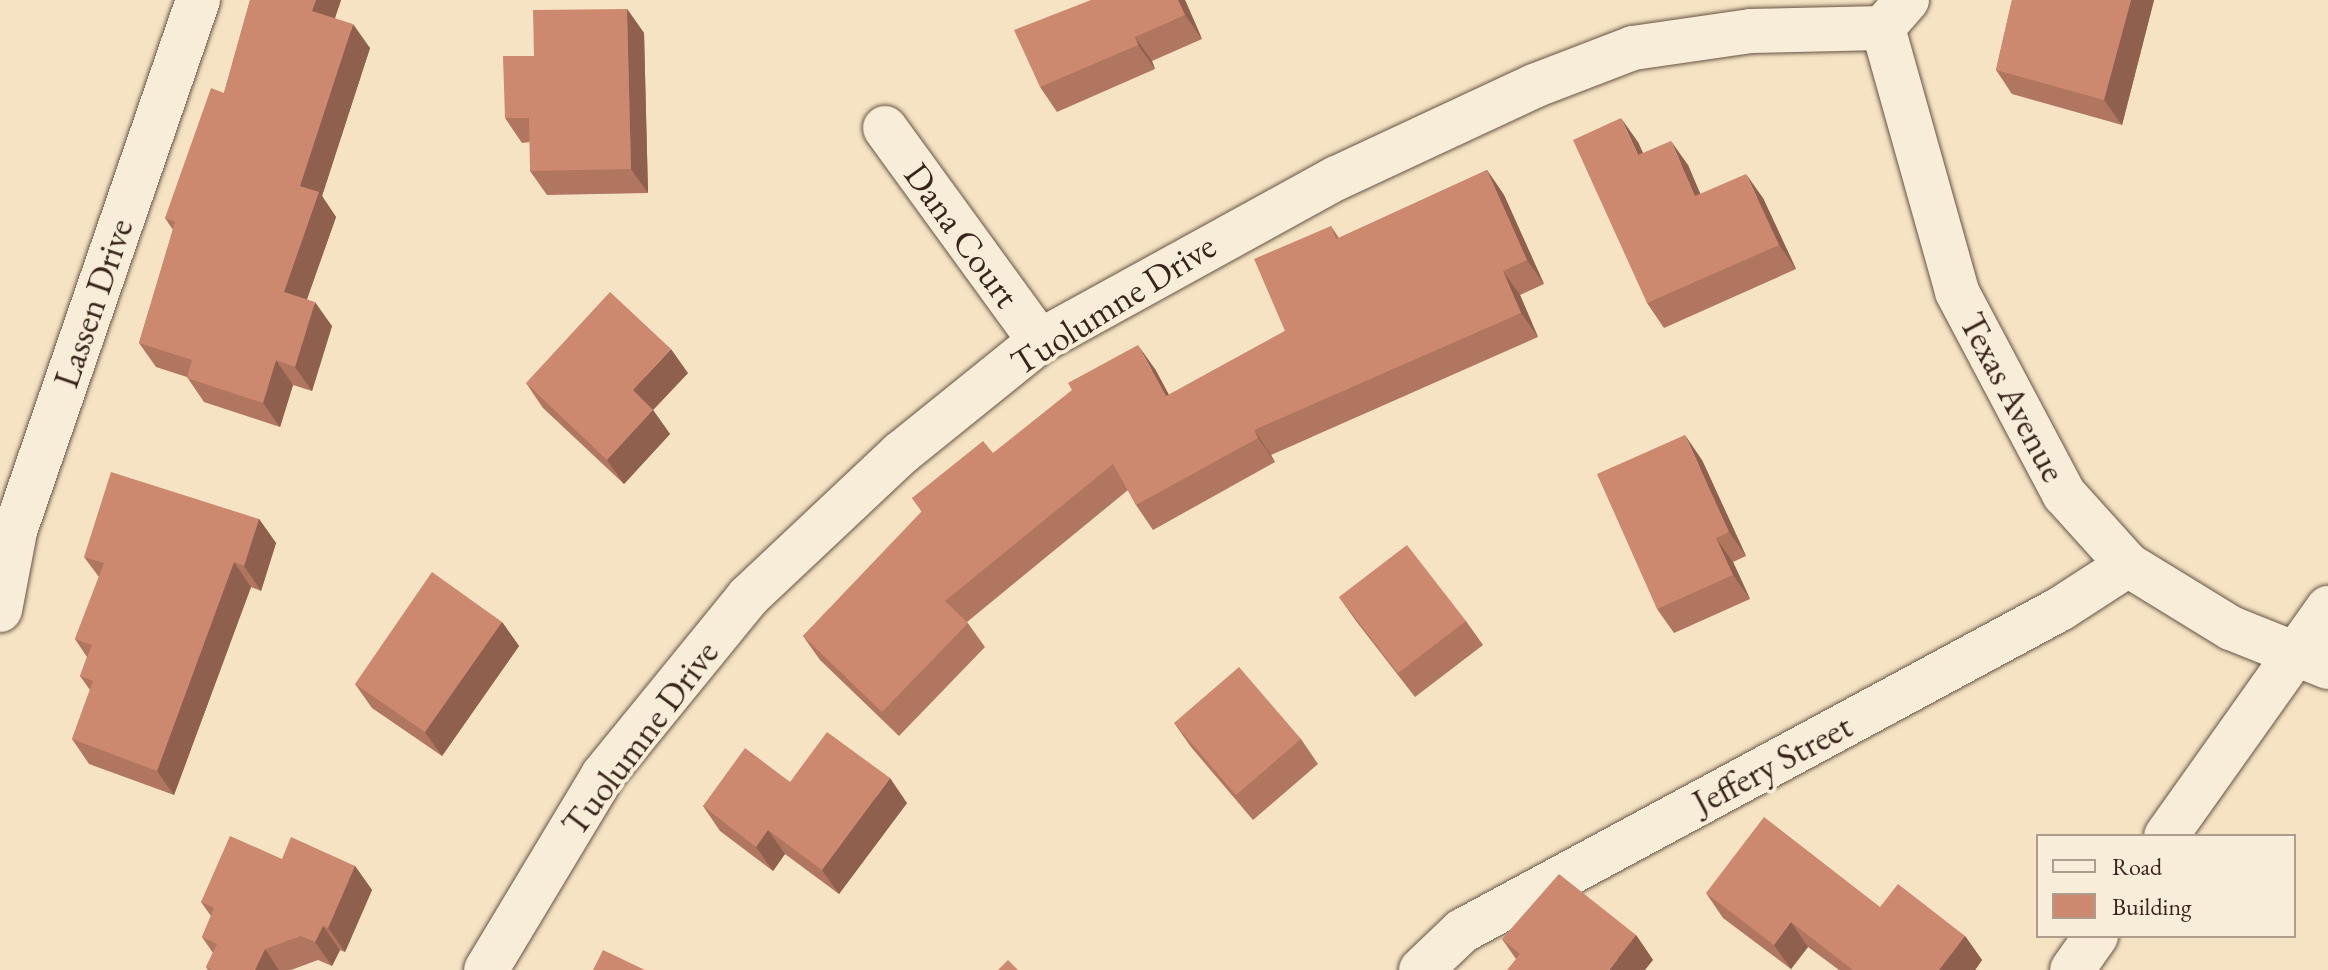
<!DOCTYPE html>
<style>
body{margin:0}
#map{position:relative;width:2328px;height:970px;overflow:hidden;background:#f5e3c3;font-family:"EB Garamond",serif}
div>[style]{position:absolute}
.roads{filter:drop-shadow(0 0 2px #685445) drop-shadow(0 0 2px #685445)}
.street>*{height:44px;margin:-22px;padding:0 22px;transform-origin:22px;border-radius:22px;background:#f8edd8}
.secondary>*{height:44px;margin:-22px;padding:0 22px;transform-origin:22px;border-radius:22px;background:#f8edd8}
.wall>*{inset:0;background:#b07660}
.shaded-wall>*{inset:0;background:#90604e}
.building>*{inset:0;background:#cd8970}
span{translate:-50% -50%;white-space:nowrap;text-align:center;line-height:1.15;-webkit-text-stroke:8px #f8edd8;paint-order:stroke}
.street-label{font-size:36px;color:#39241b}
.legend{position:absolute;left:2036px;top:834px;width:260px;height:104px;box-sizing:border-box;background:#f8edd8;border:2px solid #ac9d8c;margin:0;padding:10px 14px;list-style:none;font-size:24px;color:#39241b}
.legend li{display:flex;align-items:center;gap:16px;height:40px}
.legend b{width:40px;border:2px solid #ac9d8c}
</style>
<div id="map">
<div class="roads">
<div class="street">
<i style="left:1907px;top:0;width:37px;rotate:131deg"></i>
<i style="left:1883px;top:28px;width:274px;rotate:74.3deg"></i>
<i style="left:1957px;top:292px;width:229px;rotate:62.1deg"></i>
<i style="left:2064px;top:494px;width:96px;rotate:48deg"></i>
<i style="left:2128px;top:565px;width:121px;rotate:31.5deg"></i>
<i style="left:2231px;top:628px;width:105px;rotate:21.9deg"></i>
<i style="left:885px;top:128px;width:263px;rotate:54deg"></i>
<i style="left:0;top:610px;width:80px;rotate:-79.2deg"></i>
<i style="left:15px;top:531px;width:562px;rotate:-70.98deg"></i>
<i style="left:486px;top:970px;width:227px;rotate:-59deg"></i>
<i style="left:603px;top:775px;width:230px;rotate:-50.8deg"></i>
<i style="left:748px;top:597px;width:210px;rotate:-43.3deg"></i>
<i style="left:901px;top:453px;width:179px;rotate:-38.9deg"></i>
<i style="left:1040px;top:341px;width:339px;rotate:-28.8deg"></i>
<i style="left:1337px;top:178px;width:217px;rotate:-25deg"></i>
<i style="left:1534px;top:86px;width:106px;rotate:-21deg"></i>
<i style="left:1633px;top:48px;width:119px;rotate:-8.2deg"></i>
<i style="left:1751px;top:31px;width:132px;rotate:-1.3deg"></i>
<i style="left:1421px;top:970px;width:57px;rotate:-43.6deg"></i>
<i style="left:1462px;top:931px;width:679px;rotate:-28.3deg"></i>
<i style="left:2060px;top:609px;width:81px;rotate:-32.9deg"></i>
</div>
<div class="secondary">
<i style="left:2166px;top:836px;width:280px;rotate:-54.6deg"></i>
<i style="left:2072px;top:970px;width:42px;rotate:-54.8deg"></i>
</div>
</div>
<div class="wall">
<i style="clip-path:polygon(250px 0,341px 0,335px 18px,370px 48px,322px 196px,336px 217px,307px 299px,332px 326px,312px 391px,293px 385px,280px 427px,204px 402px,187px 377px,156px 367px,139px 343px,173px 230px,165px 218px,224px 93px)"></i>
<i style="clip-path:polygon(1091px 0,1185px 0,1202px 39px,1152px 61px,1155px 69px,1057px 112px,1040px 87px)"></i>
<i style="clip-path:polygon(2012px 0,2154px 0,2122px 125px,2012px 94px,1996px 70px)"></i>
<i style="clip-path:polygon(627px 9px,644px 33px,648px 193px,547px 195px,530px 171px,530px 142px,522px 143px,505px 118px,534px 56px)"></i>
<i style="clip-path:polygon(1638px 142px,1643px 153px,1688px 165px,1700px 194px,1763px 198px,1796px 269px,1664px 328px,1647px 303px)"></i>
<i style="clip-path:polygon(1487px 170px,1504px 195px,1544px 284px,1520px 295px,1538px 337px,1271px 455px,1275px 462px,1153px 530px,1136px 505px,1128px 490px,967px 622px,985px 647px,899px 736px,820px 660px,803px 636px,922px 512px,912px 498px,993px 453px,1155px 369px,1169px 395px,1285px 331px,1331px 226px,1339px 238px)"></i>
<i style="clip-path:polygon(688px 373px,653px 410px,670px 434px,624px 484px,543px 408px,526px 383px)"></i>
<i style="clip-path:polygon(1702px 460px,1746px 556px,1733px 562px,1750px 599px,1674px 633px,1657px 609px)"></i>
<i style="clip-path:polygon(259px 519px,276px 543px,261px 591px,251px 587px,174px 795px,89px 764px,72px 739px,90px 690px,80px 676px,87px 657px,75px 639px,99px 577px,84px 557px)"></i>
<i style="clip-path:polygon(1339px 597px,1466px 621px,1483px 645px,1415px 697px,1356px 621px)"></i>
<i style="clip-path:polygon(502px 622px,519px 646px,442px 756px,372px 708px,355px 684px)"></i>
<i style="clip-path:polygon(1174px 723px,1301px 739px,1318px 764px,1253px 820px,1191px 747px)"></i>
<i style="clip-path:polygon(790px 782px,907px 803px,839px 894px,785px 854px,773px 871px,720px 831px,703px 806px)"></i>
<i style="clip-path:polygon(282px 859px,355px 866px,372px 890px,345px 952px,340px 950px,332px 966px,318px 960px,291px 970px,208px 970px,206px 967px,213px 953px,202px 937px,211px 916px,201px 902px)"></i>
<i style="clip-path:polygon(1706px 893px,1880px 907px,1965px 936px,1982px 960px,1975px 970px,1839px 970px,1808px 947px,1791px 969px,1723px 918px)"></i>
<i style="clip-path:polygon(1636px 935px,1653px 960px,1516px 959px,1502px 939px)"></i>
</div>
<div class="shaded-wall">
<i style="clip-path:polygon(316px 0,341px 0,329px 35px,312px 11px)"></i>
<i style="clip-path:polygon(1178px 0,1185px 0,1202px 39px,1185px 15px)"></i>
<i style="clip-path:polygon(2131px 0,2154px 0,2122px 125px,2104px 100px)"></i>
<i style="clip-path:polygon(627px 9px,644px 33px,648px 193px,631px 169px)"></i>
<i style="clip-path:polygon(353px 24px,370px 48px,322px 196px,336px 217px,301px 316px,284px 292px,300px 186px)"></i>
<i style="clip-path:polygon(1135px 37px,1152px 61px,1155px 69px,1138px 45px)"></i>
<i style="clip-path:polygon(1621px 118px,1638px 142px,1655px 180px,1638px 155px)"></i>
<i style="clip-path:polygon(1671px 141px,1688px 165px,1712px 221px,1695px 196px)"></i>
<i style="clip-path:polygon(1487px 170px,1504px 195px,1544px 284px,1527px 260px)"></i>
<i style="clip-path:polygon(1746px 174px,1763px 198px,1796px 269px,1779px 245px)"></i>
<i style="clip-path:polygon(1503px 271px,1520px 295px,1538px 337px,1521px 313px)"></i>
<i style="clip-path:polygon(315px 302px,332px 326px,312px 391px,295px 367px)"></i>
<i style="clip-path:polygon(1138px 345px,1155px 369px,1183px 421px,1166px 396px)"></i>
<i style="clip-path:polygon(671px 349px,688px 373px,653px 410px,670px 434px,624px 484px,607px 460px,633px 390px)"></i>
<i style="clip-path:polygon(276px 360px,293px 385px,280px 427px,263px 403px)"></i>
<i style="clip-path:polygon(1254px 430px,1271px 455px,1275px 462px,1258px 438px)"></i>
<i style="clip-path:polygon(1685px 435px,1702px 460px,1746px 556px,1729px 532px)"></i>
<i style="clip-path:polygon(259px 519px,276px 543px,261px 591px,244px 566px)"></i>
<i style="clip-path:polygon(1716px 538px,1733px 562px,1750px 599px,1733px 575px)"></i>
<i style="clip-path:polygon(234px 562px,251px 587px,174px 795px,157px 771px)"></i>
<i style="clip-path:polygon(502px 622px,519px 646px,442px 756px,425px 732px)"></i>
<i style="clip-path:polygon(890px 778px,907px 803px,839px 894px,822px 870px)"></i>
<i style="clip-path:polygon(768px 830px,785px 854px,773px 871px,756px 847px)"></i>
<i style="clip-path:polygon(355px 866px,372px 890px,345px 952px,328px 928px)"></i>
<i style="clip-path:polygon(1791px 922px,1808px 947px,1791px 969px,1774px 945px)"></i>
<i style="clip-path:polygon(323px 926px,340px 950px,332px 966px,315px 942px)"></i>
<i style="clip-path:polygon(1636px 935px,1653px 960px,1645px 970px,1609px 970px)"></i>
<i style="clip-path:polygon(1965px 936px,1982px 960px,1975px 970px,1939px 970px)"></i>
<i style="clip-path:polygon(265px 949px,279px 970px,255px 970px)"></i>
</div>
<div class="building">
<i style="clip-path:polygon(250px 0,316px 0,312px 11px,353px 24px,300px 186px,319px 192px,284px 292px,315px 302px,295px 367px,276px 360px,263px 403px,187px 378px,192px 360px,139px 343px,175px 222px,165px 218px,211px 88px,224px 93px)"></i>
<i style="clip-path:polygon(1091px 0,1178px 0,1185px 15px,1135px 37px,1138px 45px,1040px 87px,1014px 30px)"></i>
<i style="clip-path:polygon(2012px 0,2131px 0,2104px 100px,1996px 70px)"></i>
<i style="clip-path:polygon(627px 9px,631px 169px,530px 171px,529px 118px,505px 118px,503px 56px,534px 56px,533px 10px)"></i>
<i style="clip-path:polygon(1621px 118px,1638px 155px,1671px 141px,1695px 196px,1746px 174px,1779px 245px,1647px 303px,1573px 140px)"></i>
<i style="clip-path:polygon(1487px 170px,1527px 260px,1503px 271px,1521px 313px,1254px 430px,1258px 438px,1136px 505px,1113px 464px,945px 601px,968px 623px,882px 712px,803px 636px,922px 511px,912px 498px,983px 441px,993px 453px,1072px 390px,1068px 383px,1138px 345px,1166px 396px,1285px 331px,1254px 259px,1331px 226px,1336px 239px)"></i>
<i style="clip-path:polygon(610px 292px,671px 349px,633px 390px,653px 410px,607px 460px,526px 383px)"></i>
<i style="clip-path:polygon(1685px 435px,1729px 532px,1716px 538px,1733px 575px,1657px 609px,1597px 474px)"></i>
<i style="clip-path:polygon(111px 472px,259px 519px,244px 566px,234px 562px,157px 771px,72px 739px,93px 681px,80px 676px,92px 645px,75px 639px,104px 563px,84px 557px)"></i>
<i style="clip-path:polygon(1407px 545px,1466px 621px,1398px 673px,1339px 597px)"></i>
<i style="clip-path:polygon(432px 572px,502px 622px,425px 732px,355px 684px)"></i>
<i style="clip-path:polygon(1239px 667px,1301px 739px,1236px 795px,1174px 723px)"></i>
<i style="clip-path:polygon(827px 732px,890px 778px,822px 870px,768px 830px,756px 847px,703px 806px,745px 748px,790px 782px)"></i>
<i style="clip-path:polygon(1764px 817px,1880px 907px,1898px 884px,1965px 936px,1939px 970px,1853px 970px,1791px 922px,1774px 945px,1706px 893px)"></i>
<i style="clip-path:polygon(230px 836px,282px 859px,291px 837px,355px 866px,328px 928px,323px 926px,315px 942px,301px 936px,265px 949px,255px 970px,212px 970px,206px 967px,217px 944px,202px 937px,214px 908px,201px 902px)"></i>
<i style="clip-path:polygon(1559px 874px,1636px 935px,1609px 970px,1507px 970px,1520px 954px,1502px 939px)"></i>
<i style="clip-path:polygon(603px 950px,645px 970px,593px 970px)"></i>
<i style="clip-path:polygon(1008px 960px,1018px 970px,998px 970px)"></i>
</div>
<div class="street-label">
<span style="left:962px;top:235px;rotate:54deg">Dana Court</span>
<span style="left:93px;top:303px;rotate:-71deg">Lassen Drive</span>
<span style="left:1113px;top:304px;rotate:-32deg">Tuolumne Drive</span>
<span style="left:2013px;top:397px;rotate:62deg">Texas Avenue</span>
<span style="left:640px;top:738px;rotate:-53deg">Tuolumne Drive</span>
<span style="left:1772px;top:764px;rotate:-28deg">Jeffery Street</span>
</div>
<ul class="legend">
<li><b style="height:10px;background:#f8edd8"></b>Road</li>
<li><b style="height:22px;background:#cd8970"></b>Building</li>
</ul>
</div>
